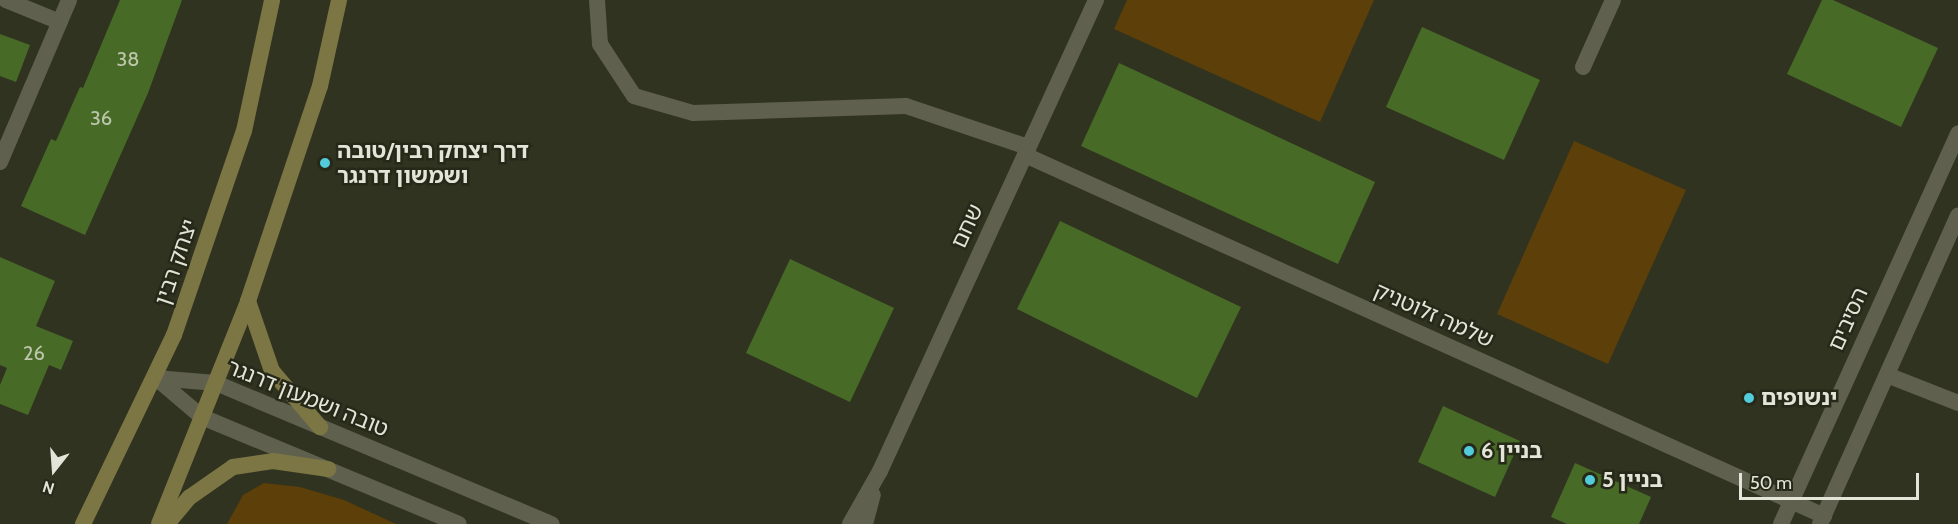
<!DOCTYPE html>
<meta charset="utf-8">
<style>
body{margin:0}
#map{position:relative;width:1958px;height:524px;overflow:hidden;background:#313321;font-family:Cabin,"Noto Sans Hebrew",sans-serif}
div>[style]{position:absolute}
.green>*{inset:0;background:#5c3f09}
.building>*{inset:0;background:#476b26}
.minor>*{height:16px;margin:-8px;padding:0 8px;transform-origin:8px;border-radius:8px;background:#5f614e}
.tertiary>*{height:16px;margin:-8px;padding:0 8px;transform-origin:8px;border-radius:8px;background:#5f614e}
.secondary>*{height:16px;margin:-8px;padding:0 8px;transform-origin:8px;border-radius:8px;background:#7c7645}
.dots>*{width:16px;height:16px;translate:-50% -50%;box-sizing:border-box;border:3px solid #272918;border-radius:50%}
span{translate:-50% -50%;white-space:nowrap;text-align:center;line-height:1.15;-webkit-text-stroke:5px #272918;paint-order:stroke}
.number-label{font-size:20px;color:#bcc6ac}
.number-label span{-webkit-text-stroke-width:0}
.poi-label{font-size:22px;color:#e3e5d9;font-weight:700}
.left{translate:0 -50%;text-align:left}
.street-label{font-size:22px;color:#e3e5d9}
.north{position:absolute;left:24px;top:440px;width:60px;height:60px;-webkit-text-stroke:4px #272918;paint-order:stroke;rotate:197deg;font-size:16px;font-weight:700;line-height:24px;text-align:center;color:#e3e5d9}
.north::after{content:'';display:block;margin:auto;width:21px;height:27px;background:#e3e5d9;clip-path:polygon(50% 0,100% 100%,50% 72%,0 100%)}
.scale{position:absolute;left:1739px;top:473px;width:180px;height:27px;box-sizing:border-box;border:3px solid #e3e5d9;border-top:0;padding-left:8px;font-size:18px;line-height:21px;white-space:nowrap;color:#e3e5d9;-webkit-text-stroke:4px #272918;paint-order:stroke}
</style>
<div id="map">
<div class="green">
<i style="clip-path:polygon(1127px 0,1374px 0,1320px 122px,1114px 29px)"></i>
<i style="clip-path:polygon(1574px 141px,1686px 190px,1608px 364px,1497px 314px)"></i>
<i style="clip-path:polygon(264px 483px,300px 487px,344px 500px,396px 524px,227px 524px,243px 495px)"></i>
</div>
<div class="building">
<i style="clip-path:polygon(120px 0,182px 0,148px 93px,85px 235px,21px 206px,51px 139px,56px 141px,80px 87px,83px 88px)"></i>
<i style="clip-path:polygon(1822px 0,1833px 0,1938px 48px,1901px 127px,1787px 74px)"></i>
<i style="clip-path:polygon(1422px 27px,1540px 80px,1504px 160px,1386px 107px)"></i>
<i style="clip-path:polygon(0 34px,30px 45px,16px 82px,0 76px)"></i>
<i style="clip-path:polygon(1119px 63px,1375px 182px,1338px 264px,1081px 146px)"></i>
<i style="clip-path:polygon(1060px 221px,1241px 307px,1197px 398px,1017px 309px)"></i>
<i style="clip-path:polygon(0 257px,55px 281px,36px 326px,73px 341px,61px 370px,49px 365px,28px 415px,0 404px,0 385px,7px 368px,0 365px)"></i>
<i style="clip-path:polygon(790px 259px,894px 308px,850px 402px,746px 353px)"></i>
<i style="clip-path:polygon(1443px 406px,1520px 441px,1495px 497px,1418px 462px)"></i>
<i style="clip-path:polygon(1575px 463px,1651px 497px,1639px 524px,1567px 524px,1551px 517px)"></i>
</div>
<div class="minor">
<i style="left:6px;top:0;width:58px;rotate:22.2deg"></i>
<i style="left:597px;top:0;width:44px;rotate:86.1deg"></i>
<i style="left:600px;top:44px;width:62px;rotate:56.8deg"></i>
<i style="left:634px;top:96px;width:61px;rotate:16.1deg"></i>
<i style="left:693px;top:113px;width:213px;rotate:-1.9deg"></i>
<i style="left:906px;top:106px;width:129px;rotate:18.6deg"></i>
<i style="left:1583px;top:67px;width:73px;rotate:-65.9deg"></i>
<i style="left:1025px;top:155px;width:877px;rotate:24.31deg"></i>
<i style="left:0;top:162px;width:176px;rotate:-66.9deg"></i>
<i style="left:1887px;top:375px;width:76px;rotate:21.5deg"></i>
</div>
<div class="tertiary">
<i style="left:156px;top:378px;width:60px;rotate:4.8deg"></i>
<i style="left:216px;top:383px;width:364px;rotate:22.8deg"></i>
<i style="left:156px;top:378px;width:60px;rotate:40.3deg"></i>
<i style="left:202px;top:417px;width:278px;rotate:22.6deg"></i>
<i style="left:850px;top:524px;width:61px;rotate:-60.5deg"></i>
<i style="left:880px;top:471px;width:518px;rotate:-65.36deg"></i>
<i style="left:865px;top:524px;width:30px;rotate:-75deg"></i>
<i style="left:1781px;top:524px;width:429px;rotate:-65.6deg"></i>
<i style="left:1820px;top:524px;width:338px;rotate:-65.9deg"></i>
</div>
<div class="secondary">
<i style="left:248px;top:301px;width:74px;rotate:71.1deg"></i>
<i style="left:272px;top:371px;width:74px;rotate:49.4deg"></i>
<i style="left:83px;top:524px;width:210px;rotate:-64.3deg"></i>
<i style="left:174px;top:335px;width:216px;rotate:-71.1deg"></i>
<i style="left:244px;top:131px;width:134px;rotate:-77.9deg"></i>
<i style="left:159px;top:524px;width:240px;rotate:-68.2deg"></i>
<i style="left:248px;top:301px;width:227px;rotate:-71.5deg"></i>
<i style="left:320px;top:86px;width:88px;rotate:-77.5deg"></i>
<i style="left:167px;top:524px;width:35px;rotate:-50deg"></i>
<i style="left:190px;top:497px;width:52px;rotate:-34.9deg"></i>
<i style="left:233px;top:467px;width:40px;rotate:-8.5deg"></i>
<i style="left:273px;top:461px;width:56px;rotate:8.3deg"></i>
</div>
<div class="dots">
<i style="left:325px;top:163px;background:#52cbda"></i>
<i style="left:1749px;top:398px;background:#52cbda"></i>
<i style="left:1469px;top:451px;background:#52cbda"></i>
<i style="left:1590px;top:480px;background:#52cbda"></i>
</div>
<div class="number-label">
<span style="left:128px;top:59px">38</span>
<span style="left:101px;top:118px">36</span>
<span style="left:34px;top:353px">26</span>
</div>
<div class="poi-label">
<span class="left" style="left:337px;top:163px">דרך יצחק רבין/טובה<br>ושמשון דרנגר</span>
<span class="left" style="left:1761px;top:398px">ינשופים</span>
<span class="left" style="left:1481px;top:451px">בניין 6</span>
<span class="left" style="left:1602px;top:480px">בניין 5</span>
</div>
<div class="street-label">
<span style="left:967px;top:226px;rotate:-65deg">שחם</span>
<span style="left:176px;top:262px;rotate:-71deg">יצחק רבין</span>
<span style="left:1434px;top:315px;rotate:24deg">שלמה זלוטניק</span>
<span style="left:1848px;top:319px;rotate:-66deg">הסיבים</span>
<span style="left:308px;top:398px;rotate:22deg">טובה ושמעון דרנגר</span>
</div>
<div class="north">N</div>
<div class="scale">50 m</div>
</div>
